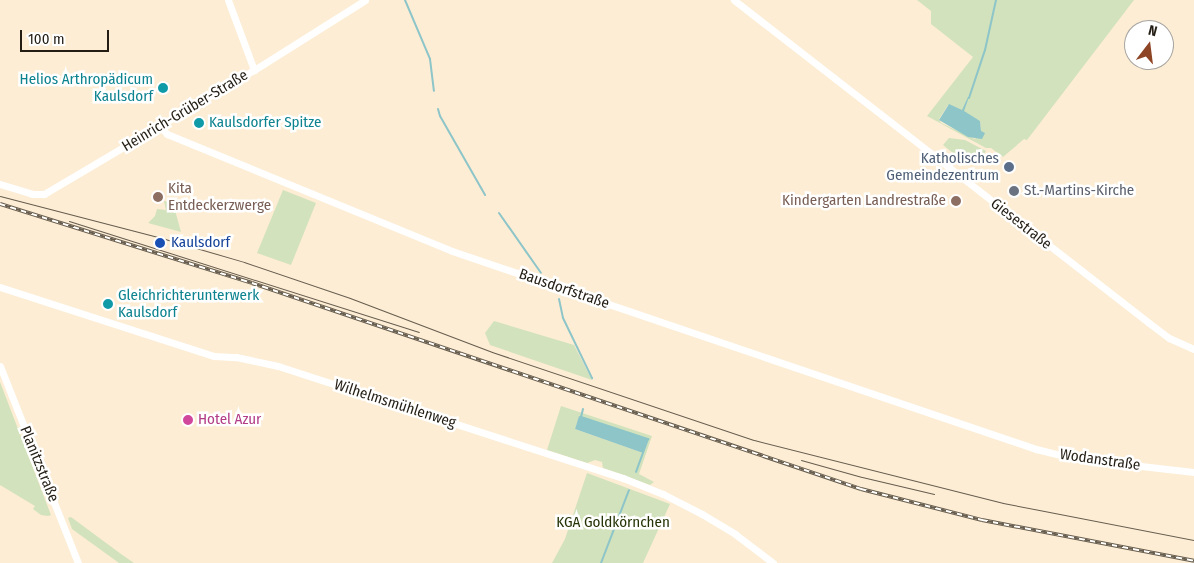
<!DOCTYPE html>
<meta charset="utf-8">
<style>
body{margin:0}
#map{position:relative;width:1194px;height:563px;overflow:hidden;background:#fdedd4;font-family:"Fira Sans Condensed",sans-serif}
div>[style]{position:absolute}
.green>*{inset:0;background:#d2e2bc}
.water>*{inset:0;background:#8dc5c9}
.stream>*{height:2px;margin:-1px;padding:0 1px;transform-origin:1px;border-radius:1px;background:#8dc5c9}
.minor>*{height:7px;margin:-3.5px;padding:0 3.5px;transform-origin:3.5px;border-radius:3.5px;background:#fff}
.tram>*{height:1px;margin:-0.5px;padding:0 0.5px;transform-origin:0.5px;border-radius:0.5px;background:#665d4f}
.rail>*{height:4px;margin-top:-2px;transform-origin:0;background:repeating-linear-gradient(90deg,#fff 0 5.5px,#665d4f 0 11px);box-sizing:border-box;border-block:1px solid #665d4f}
.dots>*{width:14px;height:14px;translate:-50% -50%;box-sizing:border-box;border:2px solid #fff;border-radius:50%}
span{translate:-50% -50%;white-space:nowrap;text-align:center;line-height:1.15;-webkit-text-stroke:5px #fff;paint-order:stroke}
.culture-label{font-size:15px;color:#0d838f}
.right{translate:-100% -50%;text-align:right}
.left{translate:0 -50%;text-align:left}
.street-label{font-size:15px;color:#231d14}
.service-label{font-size:15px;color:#4e5e75}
.education-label{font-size:15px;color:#785e54}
.worship-label{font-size:15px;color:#5b616d}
.transit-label{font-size:15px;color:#164399}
.hotel-label{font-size:15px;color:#b23c85}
.park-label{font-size:15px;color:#253406}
.north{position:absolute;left:1124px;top:20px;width:50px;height:50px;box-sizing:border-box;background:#fff;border:1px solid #a7a5a1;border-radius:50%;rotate:15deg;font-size:14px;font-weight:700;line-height:20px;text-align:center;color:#231d14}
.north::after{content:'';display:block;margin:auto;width:18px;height:22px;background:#8d4526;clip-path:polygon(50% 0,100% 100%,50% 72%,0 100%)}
.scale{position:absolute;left:20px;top:30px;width:89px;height:22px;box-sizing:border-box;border:2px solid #231d14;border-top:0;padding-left:6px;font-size:15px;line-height:18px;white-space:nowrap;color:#231d14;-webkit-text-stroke:4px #fff;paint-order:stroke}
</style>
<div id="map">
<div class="green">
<i style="clip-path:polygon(evenodd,917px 0,1134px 0,1027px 140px,1024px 139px,1003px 157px,991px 148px,986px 148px,927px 116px,973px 57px,931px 24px,931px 11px,917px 0,948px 105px,980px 121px,981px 131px,975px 139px,941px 123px,939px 119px,948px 105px)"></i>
<i style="clip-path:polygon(949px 138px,965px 140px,986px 151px,982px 157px,969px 154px,964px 162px,943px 145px)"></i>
<i style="clip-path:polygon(283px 190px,316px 203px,291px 265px,257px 253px)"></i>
<i style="clip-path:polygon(164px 201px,173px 203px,181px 232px,148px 223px,155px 216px,157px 209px,166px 210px)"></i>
<i style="clip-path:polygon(494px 321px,574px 345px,592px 380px,490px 345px,485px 333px)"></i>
<i style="clip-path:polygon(0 382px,51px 515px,48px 516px,41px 515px,33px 509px,35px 506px,0 485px)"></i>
<i style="clip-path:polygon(evenodd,561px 406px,652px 436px,639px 474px,654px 482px,650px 485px,603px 468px,602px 462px,595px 460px,587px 463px,547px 450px,561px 406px,579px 417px,648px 439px,643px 453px,575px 429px,579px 417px)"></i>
<i style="clip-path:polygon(587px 473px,670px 504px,643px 563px,552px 563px,565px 539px)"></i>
<i style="clip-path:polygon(71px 517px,121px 554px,134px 563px,119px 563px,72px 529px,68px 518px)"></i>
</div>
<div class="water">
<i style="clip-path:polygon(968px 97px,969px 97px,964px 111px,980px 121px,981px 131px,985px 133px,982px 139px,968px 137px,939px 120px,949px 104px,962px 110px)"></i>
<i style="clip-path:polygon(579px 416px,648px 439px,643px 453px,575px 429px)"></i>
</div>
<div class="stream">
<i style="left:405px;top:0;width:64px;rotate:67deg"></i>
<i style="left:430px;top:59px;width:32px;rotate:83deg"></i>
<i style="left:969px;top:98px;width:51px;rotate:-71.6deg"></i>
<i style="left:985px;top:50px;width:51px;rotate:-77.6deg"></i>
<i style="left:438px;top:109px;width:7px;rotate:74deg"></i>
<i style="left:440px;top:116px;width:91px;rotate:60.3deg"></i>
<i style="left:499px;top:213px;width:73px;rotate:55deg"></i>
<i style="left:559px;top:299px;width:19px;rotate:78deg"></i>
<i style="left:563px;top:318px;width:67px;rotate:64.2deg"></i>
<i style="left:583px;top:409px;width:8px;rotate:104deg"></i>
<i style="left:581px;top:417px;width:71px;rotate:18.2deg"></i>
<i style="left:648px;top:439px;width:35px;rotate:110deg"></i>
<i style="left:601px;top:563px;width:78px;rotate:-69deg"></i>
</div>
<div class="minor">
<i style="left:228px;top:0;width:75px;rotate:69.6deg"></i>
<i style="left:734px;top:0;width:526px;rotate:37.89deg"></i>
<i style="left:1149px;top:323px;width:25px;rotate:37deg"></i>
<i style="left:1169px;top:338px;width:27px;rotate:24deg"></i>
<i style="left:160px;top:126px;width:11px;rotate:49deg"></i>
<i style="left:167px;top:134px;width:308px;rotate:22.3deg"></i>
<i style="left:452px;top:251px;width:617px;rotate:18.73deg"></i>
<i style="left:1036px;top:449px;width:36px;rotate:14deg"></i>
<i style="left:1071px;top:458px;width:124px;rotate:6.5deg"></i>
<i style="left:0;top:184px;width:34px;rotate:17deg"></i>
<i style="left:32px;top:194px;width:12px"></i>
<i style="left:44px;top:194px;width:244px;rotate:-30.6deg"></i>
<i style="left:254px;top:70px;width:131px;rotate:-32.2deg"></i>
<i style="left:0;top:287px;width:225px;rotate:17.9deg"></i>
<i style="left:214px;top:356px;width:22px;rotate:3deg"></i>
<i style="left:236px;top:357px;width:43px;rotate:12.1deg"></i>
<i style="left:278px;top:366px;width:363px;rotate:18deg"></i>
<i style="left:623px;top:478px;width:43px;rotate:21.8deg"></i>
<i style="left:663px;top:494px;width:44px;rotate:27.1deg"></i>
<i style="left:702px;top:514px;width:39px;rotate:31deg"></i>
<i style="left:735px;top:534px;width:48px;rotate:37.3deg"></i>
<i style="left:0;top:366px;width:212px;rotate:68.4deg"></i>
</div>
<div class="tram">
<i style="left:0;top:196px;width:171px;rotate:14.6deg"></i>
<i style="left:165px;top:239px;width:82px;rotate:16.2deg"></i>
<i style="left:244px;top:262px;width:112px;rotate:18.8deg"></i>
<i style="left:350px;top:298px;width:152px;rotate:20.8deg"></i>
<i style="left:492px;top:352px;width:276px;rotate:18.6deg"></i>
<i style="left:754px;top:440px;width:257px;rotate:14.2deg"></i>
<i style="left:1003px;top:503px;width:195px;rotate:11deg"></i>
<i style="left:69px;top:221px;width:367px;rotate:17.6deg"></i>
<i style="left:801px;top:460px;width:63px;rotate:15.6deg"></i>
<i style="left:862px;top:477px;width:74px;rotate:13.3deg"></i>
</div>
<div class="rail">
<i style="left:0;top:204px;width:264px;rotate:17.4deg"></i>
<i style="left:252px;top:283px;width:643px;rotate:18.69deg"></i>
<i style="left:861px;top:489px;width:125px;rotate:14.4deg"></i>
<i style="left:982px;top:520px;width:216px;rotate:10.9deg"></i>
</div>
<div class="dots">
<i style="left:163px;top:88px;background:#0f9aa8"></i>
<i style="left:199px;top:123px;background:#0f9aa8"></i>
<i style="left:1009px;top:167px;background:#5c6f8a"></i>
<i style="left:1014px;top:191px;background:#6b7280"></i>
<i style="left:158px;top:197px;background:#8d6e63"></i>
<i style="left:956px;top:201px;background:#8d6e63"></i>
<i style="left:160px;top:243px;background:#1a4fb4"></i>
<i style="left:108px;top:304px;background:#0f9aa8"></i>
<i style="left:188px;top:420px;background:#d1479c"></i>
</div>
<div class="culture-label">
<span class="right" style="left:153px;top:88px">Helios Arthropädicum<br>Kaulsdorf</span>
<span class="left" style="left:209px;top:123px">Kaulsdorfer Spitze</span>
<span class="left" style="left:118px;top:304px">Gleichrichterunterwerk<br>Kaulsdorf</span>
</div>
<div class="street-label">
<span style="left:185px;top:111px;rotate:-31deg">Heinrich-Grüber-Straße</span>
<span style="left:1021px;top:224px;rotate:38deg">Giesestraße</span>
<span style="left:564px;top:289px;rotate:19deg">Bausdorfstraße</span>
<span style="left:395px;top:404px;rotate:18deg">Wilhelmsmühlenweg</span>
<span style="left:1100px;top:460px;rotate:8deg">Wodanstraße</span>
<span style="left:39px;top:464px;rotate:68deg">Planitzstraße</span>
</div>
<div class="service-label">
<span class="right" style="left:999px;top:167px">Katholisches<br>Gemeindezentrum</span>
</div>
<div class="education-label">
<span class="left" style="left:168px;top:197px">Kita<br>Entdeckerzwerge</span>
<span class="right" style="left:946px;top:201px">Kindergarten Landrestraße</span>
</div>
<div class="worship-label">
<span class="left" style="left:1024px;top:191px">St.-Martins-Kirche</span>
</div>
<div class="transit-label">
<span class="left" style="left:171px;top:243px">Kaulsdorf</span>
</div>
<div class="hotel-label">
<span class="left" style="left:198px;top:420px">Hotel Azur</span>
</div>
<div class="park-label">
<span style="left:613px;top:523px">KGA Goldkörnchen</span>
</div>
<div class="north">N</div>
<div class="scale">100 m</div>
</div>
